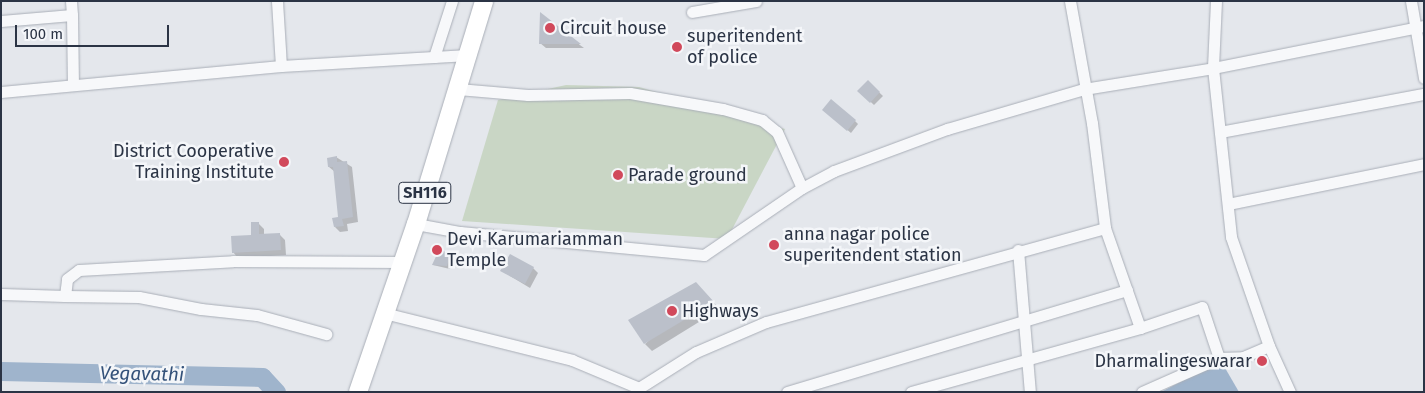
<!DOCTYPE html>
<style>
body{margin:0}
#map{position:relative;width:1425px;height:393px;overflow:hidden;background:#e4e7ec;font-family:"Fira Sans",sans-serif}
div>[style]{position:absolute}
.green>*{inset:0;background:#c9d6c5}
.water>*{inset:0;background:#9fb4cc}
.shadow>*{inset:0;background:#0003}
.river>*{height:19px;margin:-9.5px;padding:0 9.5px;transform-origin:9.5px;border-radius:9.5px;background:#9fb4cc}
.building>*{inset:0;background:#bbc0ca}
.roads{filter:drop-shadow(0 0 1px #a9aeb7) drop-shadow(0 0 1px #a9aeb7)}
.street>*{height:11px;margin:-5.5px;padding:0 5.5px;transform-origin:5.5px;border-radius:5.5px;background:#f7f8fa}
.primary>*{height:18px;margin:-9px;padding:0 9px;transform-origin:9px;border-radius:9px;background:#fff}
.dots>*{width:14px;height:14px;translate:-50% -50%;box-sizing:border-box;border:2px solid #f4f6f9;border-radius:50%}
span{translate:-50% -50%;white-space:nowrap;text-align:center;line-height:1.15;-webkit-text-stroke:5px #f4f6f9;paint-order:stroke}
.shield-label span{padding:1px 4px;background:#f4f6f9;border:1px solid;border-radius:4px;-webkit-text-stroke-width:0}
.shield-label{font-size:16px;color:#2b3445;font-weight:700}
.poi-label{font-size:18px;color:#2b3445}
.left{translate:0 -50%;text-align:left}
.right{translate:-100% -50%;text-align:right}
.water-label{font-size:19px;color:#34527a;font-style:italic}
.frame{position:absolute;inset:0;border:2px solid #2b3445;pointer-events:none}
.scale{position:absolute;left:15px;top:25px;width:154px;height:22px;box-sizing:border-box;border:2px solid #2b3445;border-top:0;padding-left:6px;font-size:15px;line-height:18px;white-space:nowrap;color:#2b3445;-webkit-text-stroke:4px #f4f6f9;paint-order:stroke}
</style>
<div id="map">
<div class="green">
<i style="clip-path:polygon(566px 85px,639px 87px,785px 129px,727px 239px,462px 221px,498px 100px)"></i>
</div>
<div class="water">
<i style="clip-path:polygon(1221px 361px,1239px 392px,1161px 392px)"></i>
</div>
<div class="shadow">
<i style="clip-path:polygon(541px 15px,580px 45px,584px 48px,546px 48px,540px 43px)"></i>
<i style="clip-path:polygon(868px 82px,883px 96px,874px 105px,859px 91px)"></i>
<i style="clip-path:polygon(827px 113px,855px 121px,858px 124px,851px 133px)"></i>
<i style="clip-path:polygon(336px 157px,352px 167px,358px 222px,347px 224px,348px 231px,340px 232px,335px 227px,340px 218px,335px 172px,329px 167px)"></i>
<i style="clip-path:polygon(259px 224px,264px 229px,264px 235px,280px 235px,285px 240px,286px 255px,238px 258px,233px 252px,252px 236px)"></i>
<i style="clip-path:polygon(451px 254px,454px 258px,450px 269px,433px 265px)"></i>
<i style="clip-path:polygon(533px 268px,538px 273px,530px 288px,502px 271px)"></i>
<i style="clip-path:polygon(703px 291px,720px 309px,652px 351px,645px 344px)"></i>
</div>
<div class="river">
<i style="left:1px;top:371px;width:261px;rotate:1.3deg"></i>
<i style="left:262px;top:377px;width:21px;rotate:47deg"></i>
</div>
<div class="building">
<i style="clip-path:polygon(540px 12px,581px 44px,539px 44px)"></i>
<i style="clip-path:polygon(868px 80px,880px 92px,870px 103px,857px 91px)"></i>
<i style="clip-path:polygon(831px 99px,856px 120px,847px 131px,822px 110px)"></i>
<i style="clip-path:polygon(337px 156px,337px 162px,347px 161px,353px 217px,342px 219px,344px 226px,334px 227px,332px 218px,338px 217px,333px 167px,328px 167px,327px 158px)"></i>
<i style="clip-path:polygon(251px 222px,259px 222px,259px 234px,280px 233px,281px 250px,232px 253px,231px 236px,251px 235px)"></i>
<i style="clip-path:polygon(439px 250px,451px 253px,447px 266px,432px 265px)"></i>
<i style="clip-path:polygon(510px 254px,534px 267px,525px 284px,500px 271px)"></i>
<i style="clip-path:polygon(696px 282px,714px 302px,644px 344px,628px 320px)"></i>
</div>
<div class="roads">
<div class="street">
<i style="left:277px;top:1px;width:65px;rotate:86.5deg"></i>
<i style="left:1070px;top:1px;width:124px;rotate:79.8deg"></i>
<i style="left:1092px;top:123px;width:106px;rotate:82.9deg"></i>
<i style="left:1105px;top:228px;width:106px;rotate:70.7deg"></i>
<i style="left:1140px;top:328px;width:65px;rotate:-18.7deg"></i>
<i style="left:1202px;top:307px;width:54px;rotate:71.6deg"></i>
<i style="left:1216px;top:1px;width:67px;rotate:92.6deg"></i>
<i style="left:1213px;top:68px;width:170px;rotate:83.9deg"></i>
<i style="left:1231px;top:237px;width:115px;rotate:70.8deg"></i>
<i style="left:1269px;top:346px;width:51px;rotate:65.5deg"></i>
<i style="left:1411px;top:1px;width:78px;rotate:80.4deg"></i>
<i style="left:692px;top:12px;width:65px;rotate:-9.8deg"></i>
<i style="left:72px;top:15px;width:69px;rotate:89.2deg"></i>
<i style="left:1px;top:21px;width:71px;rotate:-4.8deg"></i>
<i style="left:72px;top:15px;width:14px;rotate:-94deg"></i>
<i style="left:434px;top:57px;width:59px;rotate:-72.2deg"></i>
<i style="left:458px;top:89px;width:70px;rotate:4.9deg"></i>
<i style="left:528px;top:95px;width:102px;rotate:-1.1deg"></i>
<i style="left:630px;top:93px;width:94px;rotate:9.8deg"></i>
<i style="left:723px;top:109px;width:41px;rotate:15.8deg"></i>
<i style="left:762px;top:120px;width:19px;rotate:39deg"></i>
<i style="left:777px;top:132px;width:61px;rotate:65.9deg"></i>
<i style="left:1px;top:92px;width:281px;rotate:-5.3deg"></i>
<i style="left:281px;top:66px;width:187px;rotate:-3.4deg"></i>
<i style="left:1220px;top:132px;width:208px;rotate:-10.6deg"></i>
<i style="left:1228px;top:204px;width:200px;rotate:-11.5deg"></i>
<i style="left:416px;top:224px;width:45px;rotate:10.3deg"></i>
<i style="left:460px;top:232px;width:245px;rotate:5.4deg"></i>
<i style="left:704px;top:255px;width:119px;rotate:-34.4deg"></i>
<i style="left:802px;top:188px;width:36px;rotate:-28deg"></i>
<i style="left:834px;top:171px;width:121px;rotate:-20.4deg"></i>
<i style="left:947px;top:129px;width:143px;rotate:-16.3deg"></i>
<i style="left:1084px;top:89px;width:131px;rotate:-9.2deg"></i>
<i style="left:1213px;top:68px;width:215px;rotate:-11.3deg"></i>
<i style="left:1018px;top:250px;width:143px;rotate:85.2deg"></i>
<i style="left:1px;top:294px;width:64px;rotate:1.8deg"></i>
<i style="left:65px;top:296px;width:17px;rotate:-83deg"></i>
<i style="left:67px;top:279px;width:15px;rotate:-37deg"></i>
<i style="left:79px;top:270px;width:154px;rotate:-3.3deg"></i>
<i style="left:233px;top:261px;width:169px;rotate:0.3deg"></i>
<i style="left:65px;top:296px;width:74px;rotate:0.8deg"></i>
<i style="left:139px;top:297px;width:63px;rotate:11deg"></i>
<i style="left:201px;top:309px;width:56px;rotate:6.1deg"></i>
<i style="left:257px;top:315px;width:72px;rotate:15.4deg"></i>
<i style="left:384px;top:313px;width:194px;rotate:14deg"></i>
<i style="left:572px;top:360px;width:73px;rotate:22.7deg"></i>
<i style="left:639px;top:388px;width:67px;rotate:-32.3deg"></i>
<i style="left:696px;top:352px;width:76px;rotate:-23.2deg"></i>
<i style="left:766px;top:322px;width:352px;rotate:-15.5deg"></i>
<i style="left:787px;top:392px;width:355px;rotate:-16.7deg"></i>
<i style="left:911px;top:392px;width:238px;rotate:-15.6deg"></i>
<i style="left:1142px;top:392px;width:84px;rotate:-23.8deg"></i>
<i style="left:1219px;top:358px;width:24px;rotate:-2deg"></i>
<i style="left:1243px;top:357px;width:28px;rotate:-23deg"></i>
</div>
<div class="primary">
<i style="left:358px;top:392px;width:178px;rotate:-71deg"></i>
<i style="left:416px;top:224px;width:233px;rotate:-73deg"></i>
</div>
</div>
<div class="dots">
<i style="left:550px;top:28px;background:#d1495b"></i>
<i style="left:677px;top:47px;background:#d1495b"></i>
<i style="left:284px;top:162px;background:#d1495b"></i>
<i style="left:618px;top:175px;background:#d1495b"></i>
<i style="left:774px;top:245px;background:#d1495b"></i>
<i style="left:437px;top:250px;background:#d1495b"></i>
<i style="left:672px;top:311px;background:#d1495b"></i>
<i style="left:1262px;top:361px;background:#d1495b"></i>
</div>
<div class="shield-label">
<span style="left:425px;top:193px">SH116</span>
</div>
<div class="poi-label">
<span class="left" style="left:560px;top:28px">Circuit house</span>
<span class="left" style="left:687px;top:47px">superitendent<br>of police</span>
<span class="right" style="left:274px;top:162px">District Cooperative<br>Training Institute</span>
<span class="left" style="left:628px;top:175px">Parade ground</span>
<span class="left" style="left:784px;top:245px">anna nagar police<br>superitendent station</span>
<span class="left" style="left:447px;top:250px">Devi Karumariamman<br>Temple</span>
<span class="left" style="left:682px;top:311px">Highways</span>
<span class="right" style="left:1252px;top:361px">Dharmalingeswarar</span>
</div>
<div class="water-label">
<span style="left:142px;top:374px;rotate:1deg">Vegavathi</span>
</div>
<div class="frame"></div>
<div class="scale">100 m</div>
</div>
